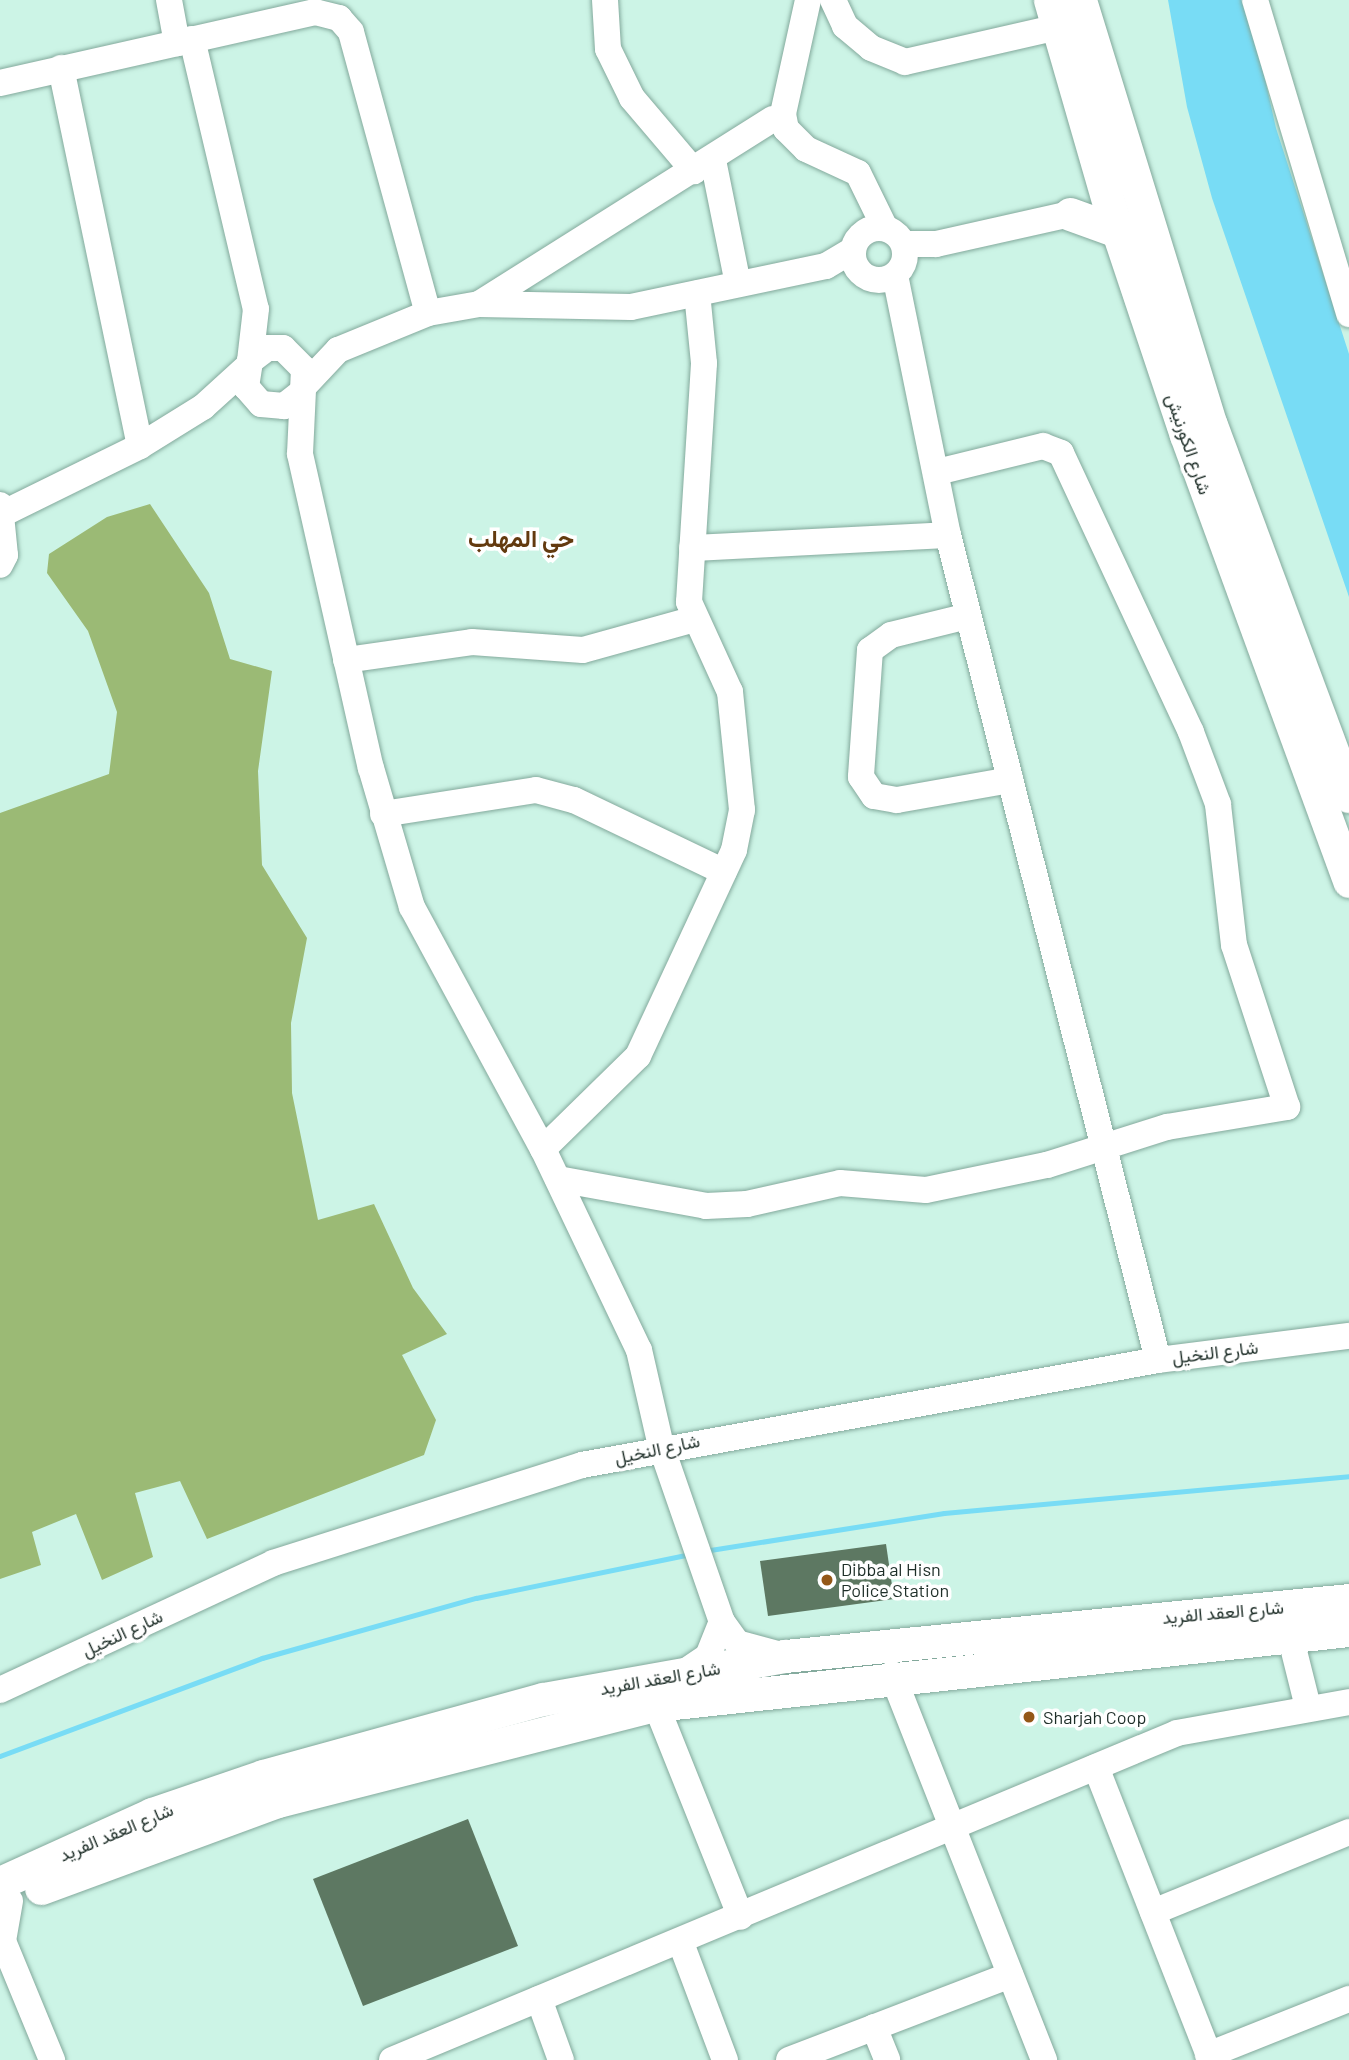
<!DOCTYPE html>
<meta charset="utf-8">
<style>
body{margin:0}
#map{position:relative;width:1349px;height:2060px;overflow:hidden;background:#ccf4e6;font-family:Barlow,Vazirmatn,sans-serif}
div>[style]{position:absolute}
.forest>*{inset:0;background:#9bba75}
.water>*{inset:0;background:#78dcf5}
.stream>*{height:5px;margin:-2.5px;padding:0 2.5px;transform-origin:2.5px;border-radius:2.5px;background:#78dcf5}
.building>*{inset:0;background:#5d7862}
.roads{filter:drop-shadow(0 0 2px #83a99c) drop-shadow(0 0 2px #83a99c)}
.minor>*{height:26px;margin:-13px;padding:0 13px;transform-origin:13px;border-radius:13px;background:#fff}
.minor>.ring{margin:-13px;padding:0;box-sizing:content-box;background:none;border:26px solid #fff;border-radius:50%}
.major>*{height:33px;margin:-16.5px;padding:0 16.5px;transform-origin:16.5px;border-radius:16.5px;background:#fff}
.dots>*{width:19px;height:19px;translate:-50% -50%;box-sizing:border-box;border:4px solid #fff;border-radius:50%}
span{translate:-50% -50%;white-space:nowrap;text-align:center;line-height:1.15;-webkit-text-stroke:7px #fff;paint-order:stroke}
.street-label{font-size:18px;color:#1e2e28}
.poi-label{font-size:18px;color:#1e2e28}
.left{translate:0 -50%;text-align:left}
.district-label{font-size:24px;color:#633a0f;font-weight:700}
</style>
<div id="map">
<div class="forest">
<i style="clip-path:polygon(150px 504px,209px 593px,230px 659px,272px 671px,258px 771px,262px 865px,307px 938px,291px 1023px,292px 1093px,318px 1220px,374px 1204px,413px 1288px,447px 1334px,402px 1355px,436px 1420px,424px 1455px,207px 1539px,180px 1481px,135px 1493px,153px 1557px,102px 1580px,76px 1514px,32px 1532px,41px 1565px,0 1579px,0 813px,109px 774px,117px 712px,88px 631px,47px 573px,49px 554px,107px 517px)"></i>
</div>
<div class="water">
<i style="clip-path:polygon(1168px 0,1247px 0,1276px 128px,1349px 354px,1349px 597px,1212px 198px,1187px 107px)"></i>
</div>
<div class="stream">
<i style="left:704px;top:1551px;width:243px;rotate:-9deg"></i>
<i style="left:944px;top:1513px;width:407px;rotate:-5.2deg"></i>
<i style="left:0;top:1756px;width:280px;rotate:-20.5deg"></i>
<i style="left:262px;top:1658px;width:222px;rotate:-15.7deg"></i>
<i style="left:476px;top:1598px;width:219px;rotate:-11.6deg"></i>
</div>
<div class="building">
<i style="clip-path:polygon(886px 1544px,894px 1599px,768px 1616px,760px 1561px)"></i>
<i style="clip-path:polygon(468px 1819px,518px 1946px,363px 2006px,313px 1879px)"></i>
</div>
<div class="roads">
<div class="minor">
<i style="left:169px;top:0;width:44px;rotate:79.5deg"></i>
<i style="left:605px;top:0;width:49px;rotate:86.5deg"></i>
<i style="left:608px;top:49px;width:55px;rotate:63.9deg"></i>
<i style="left:632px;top:98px;width:96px;rotate:49.7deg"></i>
<i style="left:808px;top:0;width:117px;rotate:102.4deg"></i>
<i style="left:783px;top:114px;width:15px;rotate:79deg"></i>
<i style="left:786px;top:129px;width:28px;rotate:45deg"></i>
<i style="left:806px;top:149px;width:57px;rotate:24.8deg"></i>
<i style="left:858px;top:173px;width:61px;rotate:63.9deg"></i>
<i style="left:833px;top:0;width:29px;rotate:65deg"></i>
<i style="left:845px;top:26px;width:34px;rotate:40deg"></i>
<i style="left:871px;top:48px;width:37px;rotate:22deg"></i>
<i style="left:905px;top:62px;width:157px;rotate:-12.9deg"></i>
<i style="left:1255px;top:0;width:328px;rotate:73.3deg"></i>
<i style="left:192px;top:39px;width:277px;rotate:76.7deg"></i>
<i style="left:256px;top:309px;width:52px;rotate:96.6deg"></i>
<i style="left:61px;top:68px;width:386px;rotate:78.2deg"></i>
<i style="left:0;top:83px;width:323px;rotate:-12.7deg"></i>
<i style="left:315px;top:12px;width:25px;rotate:14deg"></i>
<i style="left:339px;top:18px;width:18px;rotate:49deg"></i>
<i style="left:351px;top:32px;width:291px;rotate:74.7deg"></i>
<i style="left:713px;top:160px;width:126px;rotate:78.6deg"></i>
<i class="ring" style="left:853px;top:228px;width:26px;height:26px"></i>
<i style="left:904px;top:244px;width:32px"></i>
<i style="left:936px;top:244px;width:137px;rotate:-12.6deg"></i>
<i style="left:895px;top:275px;width:265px;rotate:78.5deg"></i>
<i style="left:948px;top:535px;width:851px;rotate:75.72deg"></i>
<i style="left:479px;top:304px;width:347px;rotate:-32.2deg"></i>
<i style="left:305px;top:385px;width:48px;rotate:-46.7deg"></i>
<i style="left:338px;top:350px;width:97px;rotate:-22.3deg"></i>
<i style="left:428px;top:313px;width:52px;rotate:-10deg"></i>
<i style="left:479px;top:304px;width:152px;rotate:1.1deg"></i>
<i style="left:631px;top:307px;width:199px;rotate:-11.9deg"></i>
<i style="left:826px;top:266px;width:31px;rotate:-31deg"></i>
<i style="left:302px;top:392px;width:23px;rotate:142deg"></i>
<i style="left:284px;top:406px;width:23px;rotate:-175deg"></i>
<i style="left:261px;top:404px;width:23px;rotate:-131deg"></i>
<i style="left:246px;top:387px;width:26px;rotate:-81deg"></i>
<i style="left:250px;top:361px;width:21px;rotate:-37deg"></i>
<i style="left:267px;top:348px;width:16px"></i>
<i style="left:283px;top:348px;width:30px;rotate:45deg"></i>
<i style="left:304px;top:369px;width:85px;rotate:92.7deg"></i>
<i style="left:300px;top:454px;width:322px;rotate:77.3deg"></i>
<i style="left:371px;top:768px;width:145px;rotate:73.6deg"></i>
<i style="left:412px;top:907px;width:275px;rotate:61.6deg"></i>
<i style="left:543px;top:1149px;width:223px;rotate:64.5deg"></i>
<i style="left:639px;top:1350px;width:98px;rotate:77.1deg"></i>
<i style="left:661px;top:1446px;width:186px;rotate:70.9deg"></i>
<i style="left:722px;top:1622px;width:26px;rotate:54deg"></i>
<i style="left:737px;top:1643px;width:46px;rotate:15.3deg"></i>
<i style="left:0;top:505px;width:50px;rotate:84.3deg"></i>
<i style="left:5px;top:555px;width:11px;rotate:117deg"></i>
<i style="left:0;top:515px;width:156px;rotate:-26.2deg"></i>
<i style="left:140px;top:446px;width:74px;rotate:-31.8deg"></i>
<i style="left:203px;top:407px;width:59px;rotate:-42.3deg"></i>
<i style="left:692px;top:548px;width:256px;rotate:-2.9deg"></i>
<i style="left:968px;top:616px;width:79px;rotate:166.1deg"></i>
<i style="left:891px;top:635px;width:26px;rotate:144deg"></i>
<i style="left:870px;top:650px;width:127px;rotate:94.1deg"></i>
<i style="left:861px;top:777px;width:23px;rotate:56deg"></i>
<i style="left:874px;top:796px;width:23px;rotate:10deg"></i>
<i style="left:897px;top:800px;width:115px;rotate:-10deg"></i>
<i style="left:346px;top:660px;width:127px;rotate:-8.1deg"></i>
<i style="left:472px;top:642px;width:111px;rotate:4.1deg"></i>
<i style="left:583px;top:650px;width:116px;rotate:-15.5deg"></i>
<i style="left:383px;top:814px;width:155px;rotate:-8.9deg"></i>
<i style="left:536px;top:790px;width:39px;rotate:15deg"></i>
<i style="left:574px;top:800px;width:166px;rotate:25.6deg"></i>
<i style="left:543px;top:1149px;width:133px;rotate:-44.4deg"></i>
<i style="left:638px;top:1056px;width:227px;rotate:-65deg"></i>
<i style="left:734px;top:850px;width:41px;rotate:-78.7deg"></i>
<i style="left:742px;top:810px;width:119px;rotate:-95.8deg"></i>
<i style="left:730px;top:692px;width:99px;rotate:-114.5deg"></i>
<i style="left:689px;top:602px;width:239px;rotate:-86.4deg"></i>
<i style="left:704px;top:363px;width:70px;rotate:-95.7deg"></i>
<i style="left:558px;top:1179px;width:150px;rotate:10.3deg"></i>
<i style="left:706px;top:1206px;width:41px;rotate:-2.8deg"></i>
<i style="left:747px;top:1204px;width:95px;rotate:-12.7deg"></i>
<i style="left:840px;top:1183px;width:86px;rotate:4.7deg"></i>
<i style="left:926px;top:1190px;width:124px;rotate:-11.7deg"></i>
<i style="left:1047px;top:1165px;width:126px;rotate:-17.6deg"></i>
<i style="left:1167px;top:1127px;width:122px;rotate:-9.5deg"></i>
<i style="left:1287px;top:1107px;width:170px;rotate:-108.1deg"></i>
<i style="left:1234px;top:945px;width:142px;rotate:-96.5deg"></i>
<i style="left:1218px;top:804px;width:77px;rotate:-110.6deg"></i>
<i style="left:1191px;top:732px;width:308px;rotate:-115deg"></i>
<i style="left:1061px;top:453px;width:19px;rotate:-159deg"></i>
<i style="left:1043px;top:446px;width:109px;rotate:166.2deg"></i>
<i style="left:1290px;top:1635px;width:74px;rotate:76deg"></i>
<i style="left:683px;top:1673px;width:30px;rotate:-34deg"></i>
<i style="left:708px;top:1656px;width:37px;rotate:-68deg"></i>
<i style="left:892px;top:1674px;width:415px;rotate:68.5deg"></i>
<i style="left:0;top:1690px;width:301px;rotate:-24.9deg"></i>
<i style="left:273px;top:1563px;width:324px;rotate:-17.6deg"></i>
<i style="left:582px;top:1465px;width:585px;rotate:-10.33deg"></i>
<i style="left:1158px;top:1360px;width:193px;rotate:-7.2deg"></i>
<i style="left:656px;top:1705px;width:228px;rotate:68.2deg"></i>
<i style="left:1096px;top:1767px;width:315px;rotate:68.6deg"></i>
<i style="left:10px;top:1901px;width:41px;rotate:99.9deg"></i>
<i style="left:3px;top:1941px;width:129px;rotate:67.6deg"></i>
<i style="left:1153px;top:1912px;width:212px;rotate:-22.2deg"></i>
<i style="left:681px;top:1943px;width:125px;rotate:69.4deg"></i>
<i style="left:539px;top:1999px;width:65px;rotate:70.2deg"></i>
<i style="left:874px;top:2027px;width:35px;rotate:68deg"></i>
<i style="left:1208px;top:2055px;width:152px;rotate:-21.7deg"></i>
<i style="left:392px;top:2060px;width:850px;rotate:-22.61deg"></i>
<i style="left:1177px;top:1733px;width:175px;rotate:-10.2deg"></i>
<i style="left:789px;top:2060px;width:237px;rotate:-21deg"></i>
</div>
<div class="major">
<i style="left:1050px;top:0;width:216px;rotate:73.9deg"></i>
<i style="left:1110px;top:208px;width:239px;rotate:71.5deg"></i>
<i style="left:1186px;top:435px;width:475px;rotate:69.9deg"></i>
<i style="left:1080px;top:0;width:445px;rotate:72.9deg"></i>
<i style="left:1211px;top:425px;width:396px;rotate:69.6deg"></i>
<i style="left:1070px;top:214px;width:50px;rotate:19.9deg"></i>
<i style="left:0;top:1883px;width:167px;rotate:-24.4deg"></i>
<i style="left:152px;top:1814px;width:117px;rotate:-18.9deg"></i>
<i style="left:263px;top:1776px;width:290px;rotate:-15.4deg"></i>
<i style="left:543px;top:1699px;width:246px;rotate:-10.1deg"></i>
<i style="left:785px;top:1656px;width:567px;rotate:-5.67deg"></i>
<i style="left:41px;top:1888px;width:252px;rotate:-20.2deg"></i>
<i style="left:278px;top:1801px;width:390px;rotate:-14.3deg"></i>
<i style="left:656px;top:1705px;width:697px;rotate:-6.18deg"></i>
</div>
</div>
<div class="dots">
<i style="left:827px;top:1580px;background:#945818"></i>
<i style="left:1029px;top:1717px;background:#945818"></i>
</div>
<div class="street-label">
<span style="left:1189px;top:444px;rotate:71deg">شارع الكورنيش</span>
<span style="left:1215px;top:1352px;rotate:-7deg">شارع النخيل</span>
<span style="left:657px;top:1449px;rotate:-12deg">شارع النخيل</span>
<span style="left:1223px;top:1612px;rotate:-5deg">شارع العقد الفريد</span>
<span style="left:122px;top:1633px;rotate:-25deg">شارع النخيل</span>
<span style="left:660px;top:1678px;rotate:-10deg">شارع العقد الفريد</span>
<span style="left:116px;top:1832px;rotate:-23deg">شارع العقد الفريد</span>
</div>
<div class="poi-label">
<span class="left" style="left:841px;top:1580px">Dibba al Hisn<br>Police Station</span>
<span class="left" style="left:1043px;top:1717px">Sharjah Coop</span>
</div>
<div class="district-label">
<span style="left:521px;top:538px">حي المهلب</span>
</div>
</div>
